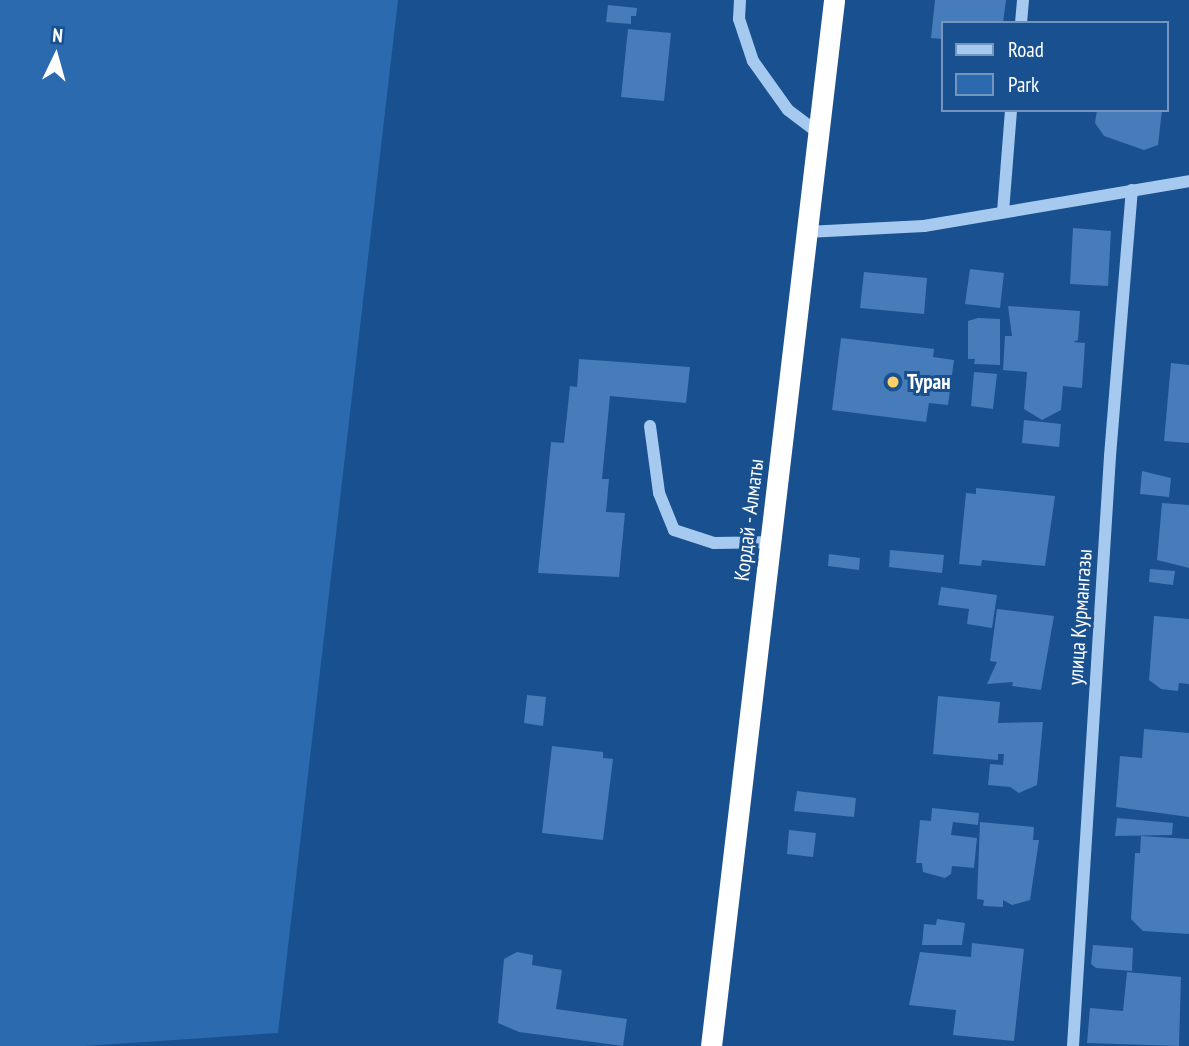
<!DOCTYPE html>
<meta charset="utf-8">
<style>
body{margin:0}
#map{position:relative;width:1189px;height:1046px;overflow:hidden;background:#19508f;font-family:"PT Sans Narrow",sans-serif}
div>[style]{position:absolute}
.green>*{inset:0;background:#2b6aae}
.building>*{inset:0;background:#457cb9}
.minor>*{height:12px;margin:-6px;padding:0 6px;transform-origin:6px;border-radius:6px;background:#a6c9ef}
.highway>*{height:21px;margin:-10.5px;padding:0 10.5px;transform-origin:10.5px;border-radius:10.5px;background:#fff}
.dots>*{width:19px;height:19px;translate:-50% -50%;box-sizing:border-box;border:4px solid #19508f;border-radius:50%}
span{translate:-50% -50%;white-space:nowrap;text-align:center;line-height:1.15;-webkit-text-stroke:6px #19508f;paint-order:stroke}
.poi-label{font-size:21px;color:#fff;font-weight:700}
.left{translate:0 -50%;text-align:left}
.street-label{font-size:21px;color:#fff}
.legend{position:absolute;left:941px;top:21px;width:228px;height:91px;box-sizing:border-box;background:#19508f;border:2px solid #7596bc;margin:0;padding:9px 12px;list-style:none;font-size:21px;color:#fff}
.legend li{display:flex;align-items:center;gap:14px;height:35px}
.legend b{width:35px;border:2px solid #7596bc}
.north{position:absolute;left:21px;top:21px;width:70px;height:70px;-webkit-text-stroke:5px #19508f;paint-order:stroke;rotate:5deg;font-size:19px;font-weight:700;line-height:28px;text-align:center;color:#fff}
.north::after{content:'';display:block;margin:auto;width:24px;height:32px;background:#fff;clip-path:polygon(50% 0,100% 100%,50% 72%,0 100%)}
</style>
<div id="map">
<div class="green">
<i style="clip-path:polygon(0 0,398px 0,278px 1033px,85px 1046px,0 1046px)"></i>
</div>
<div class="building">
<i style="clip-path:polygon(935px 0,1006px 0,1003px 23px,942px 23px,942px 39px,931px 38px)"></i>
<i style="clip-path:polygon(608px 5px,637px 8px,636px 16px,631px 16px,631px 24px,606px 22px)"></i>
<i style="clip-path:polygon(628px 29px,671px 33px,664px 101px,621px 97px)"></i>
<i style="clip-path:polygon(1097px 110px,1162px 110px,1158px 145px,1144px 150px,1104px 136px,1095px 123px)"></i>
<i style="clip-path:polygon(1073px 228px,1111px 231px,1108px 286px,1070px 284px)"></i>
<i style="clip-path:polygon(970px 269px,1004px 273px,1000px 308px,965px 304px)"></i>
<i style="clip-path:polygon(864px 272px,927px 278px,924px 314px,860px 308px)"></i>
<i style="clip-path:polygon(1008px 306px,1080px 311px,1078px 340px,1073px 342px,1085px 343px,1082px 388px,1063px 386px,1061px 410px,1042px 420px,1024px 409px,1027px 372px,1003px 370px,1005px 336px,1012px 336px)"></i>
<i style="clip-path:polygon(978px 318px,1000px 319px,1000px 365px,974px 364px,975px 359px,968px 359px,968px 321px)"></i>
<i style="clip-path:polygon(841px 338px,934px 349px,933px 357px,954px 360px,948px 405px,929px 403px,926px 422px,832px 410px)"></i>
<i style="clip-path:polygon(579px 359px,690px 367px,686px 403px,610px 396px,602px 479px,609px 479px,606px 512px,625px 513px,619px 577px,538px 573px,551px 442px,564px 443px,570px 386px,577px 387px)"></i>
<i style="clip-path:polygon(1171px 363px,1189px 365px,1189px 443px,1164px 441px)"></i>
<i style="clip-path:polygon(974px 372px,997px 374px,993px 409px,971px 406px)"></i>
<i style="clip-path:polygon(1024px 420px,1061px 424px,1059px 447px,1022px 443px)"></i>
<i style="clip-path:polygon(1142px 471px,1171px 478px,1169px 497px,1140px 494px)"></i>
<i style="clip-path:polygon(976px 488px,1055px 496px,1045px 566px,982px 560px,981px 566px,959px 564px,966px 493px,976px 494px)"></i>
<i style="clip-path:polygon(1162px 503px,1189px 505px,1189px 568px,1157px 560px)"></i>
<i style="clip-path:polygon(890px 550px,944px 555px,942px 573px,889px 567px)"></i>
<i style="clip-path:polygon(829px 554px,860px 558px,859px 570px,828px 566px)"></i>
<i style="clip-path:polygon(1150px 569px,1175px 571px,1173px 585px,1149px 582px)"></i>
<i style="clip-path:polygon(941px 587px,997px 595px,992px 628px,967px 624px,969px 609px,938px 605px)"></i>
<i style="clip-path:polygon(997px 609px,1054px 616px,1041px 690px,1012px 686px,1013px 682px,987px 684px,997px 662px,990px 661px)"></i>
<i style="clip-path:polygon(1154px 616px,1189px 619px,1189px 684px,1179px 683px,1178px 691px,1161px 689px,1149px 680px)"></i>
<i style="clip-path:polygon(527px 695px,546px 697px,543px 726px,524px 723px)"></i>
<i style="clip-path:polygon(938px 696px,1000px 702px,998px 723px,1043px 722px,1037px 785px,1019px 793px,1010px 787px,988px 785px,990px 764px,1003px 765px,1004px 754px,998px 754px,998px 760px,933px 754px)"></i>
<i style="clip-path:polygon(1144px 729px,1189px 733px,1189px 817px,1116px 807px,1120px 756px,1142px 758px)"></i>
<i style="clip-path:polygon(552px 746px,603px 752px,603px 758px,613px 759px,603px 840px,542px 833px)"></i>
<i style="clip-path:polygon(797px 791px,856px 798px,854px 817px,794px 811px)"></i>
<i style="clip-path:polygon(932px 808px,979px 813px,978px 825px,953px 822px,951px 835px,977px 838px,974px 868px,952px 866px,951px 874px,945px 878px,923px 872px,922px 863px,916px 863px,920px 820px,931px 821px)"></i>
<i style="clip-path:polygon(1117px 818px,1173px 823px,1172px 835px,1115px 836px)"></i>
<i style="clip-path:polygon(980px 822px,1034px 827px,1033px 840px,1039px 840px,1030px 900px,1012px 905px,1003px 900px,1003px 907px,983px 906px,984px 900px,977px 899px)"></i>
<i style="clip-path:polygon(789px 830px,816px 833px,813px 857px,787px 854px)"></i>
<i style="clip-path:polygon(1141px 836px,1189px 839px,1189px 934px,1143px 931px,1131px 919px,1135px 853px,1140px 853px)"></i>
<i style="clip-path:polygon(937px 919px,965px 923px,962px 945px,922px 945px,924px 924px,936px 925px)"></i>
<i style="clip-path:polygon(972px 943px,1024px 949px,1014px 1041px,953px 1035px,956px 1010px,909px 1005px,920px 952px,971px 957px)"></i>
<i style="clip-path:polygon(1093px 945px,1133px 948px,1132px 971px,1096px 968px,1091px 964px)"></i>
<i style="clip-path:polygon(517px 952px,533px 955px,532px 965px,562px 970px,556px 1009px,627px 1019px,623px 1046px,519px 1032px,498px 1023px,504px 959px)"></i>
<i style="clip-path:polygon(1127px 972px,1181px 977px,1179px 1046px,1087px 1043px,1090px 1008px,1123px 1011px)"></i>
</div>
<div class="minor">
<i style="left:740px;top:0;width:19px;rotate:93deg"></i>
<i style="left:739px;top:19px;width:44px;rotate:71.6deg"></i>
<i style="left:753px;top:61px;width:60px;rotate:54.5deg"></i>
<i style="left:788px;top:110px;width:38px;rotate:37deg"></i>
<i style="left:1021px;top:23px;width:23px;rotate:-85deg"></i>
<i style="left:1003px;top:212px;width:102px;rotate:-85.5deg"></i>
<i style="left:807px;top:232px;width:117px;rotate:-2.9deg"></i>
<i style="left:924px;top:226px;width:269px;rotate:-9.6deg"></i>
<i style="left:650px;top:426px;width:68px;rotate:82.3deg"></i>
<i style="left:659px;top:493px;width:40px;rotate:68deg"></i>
<i style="left:674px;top:530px;width:42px;rotate:18deg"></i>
<i style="left:714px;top:543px;width:57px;rotate:-1deg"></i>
<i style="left:1073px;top:1046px;width:591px;rotate:-86.41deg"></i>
<i style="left:1110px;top:456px;width:267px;rotate:-85.3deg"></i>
</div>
<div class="highway">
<i style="left:711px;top:1046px;width:1053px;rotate:-83.29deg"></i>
</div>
<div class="dots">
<i style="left:893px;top:382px;background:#ffce64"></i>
</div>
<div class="poi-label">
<span class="left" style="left:907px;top:382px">Туран</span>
</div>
<div class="street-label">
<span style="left:749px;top:520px;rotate:-83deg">Кордай - Алматы</span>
<span style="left:1080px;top:617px;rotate:-86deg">улица Курмангазы</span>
</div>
<ul class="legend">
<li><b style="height:9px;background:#a6c9ef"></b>Road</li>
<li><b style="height:19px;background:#2b6aae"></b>Park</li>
</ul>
<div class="north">N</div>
</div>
